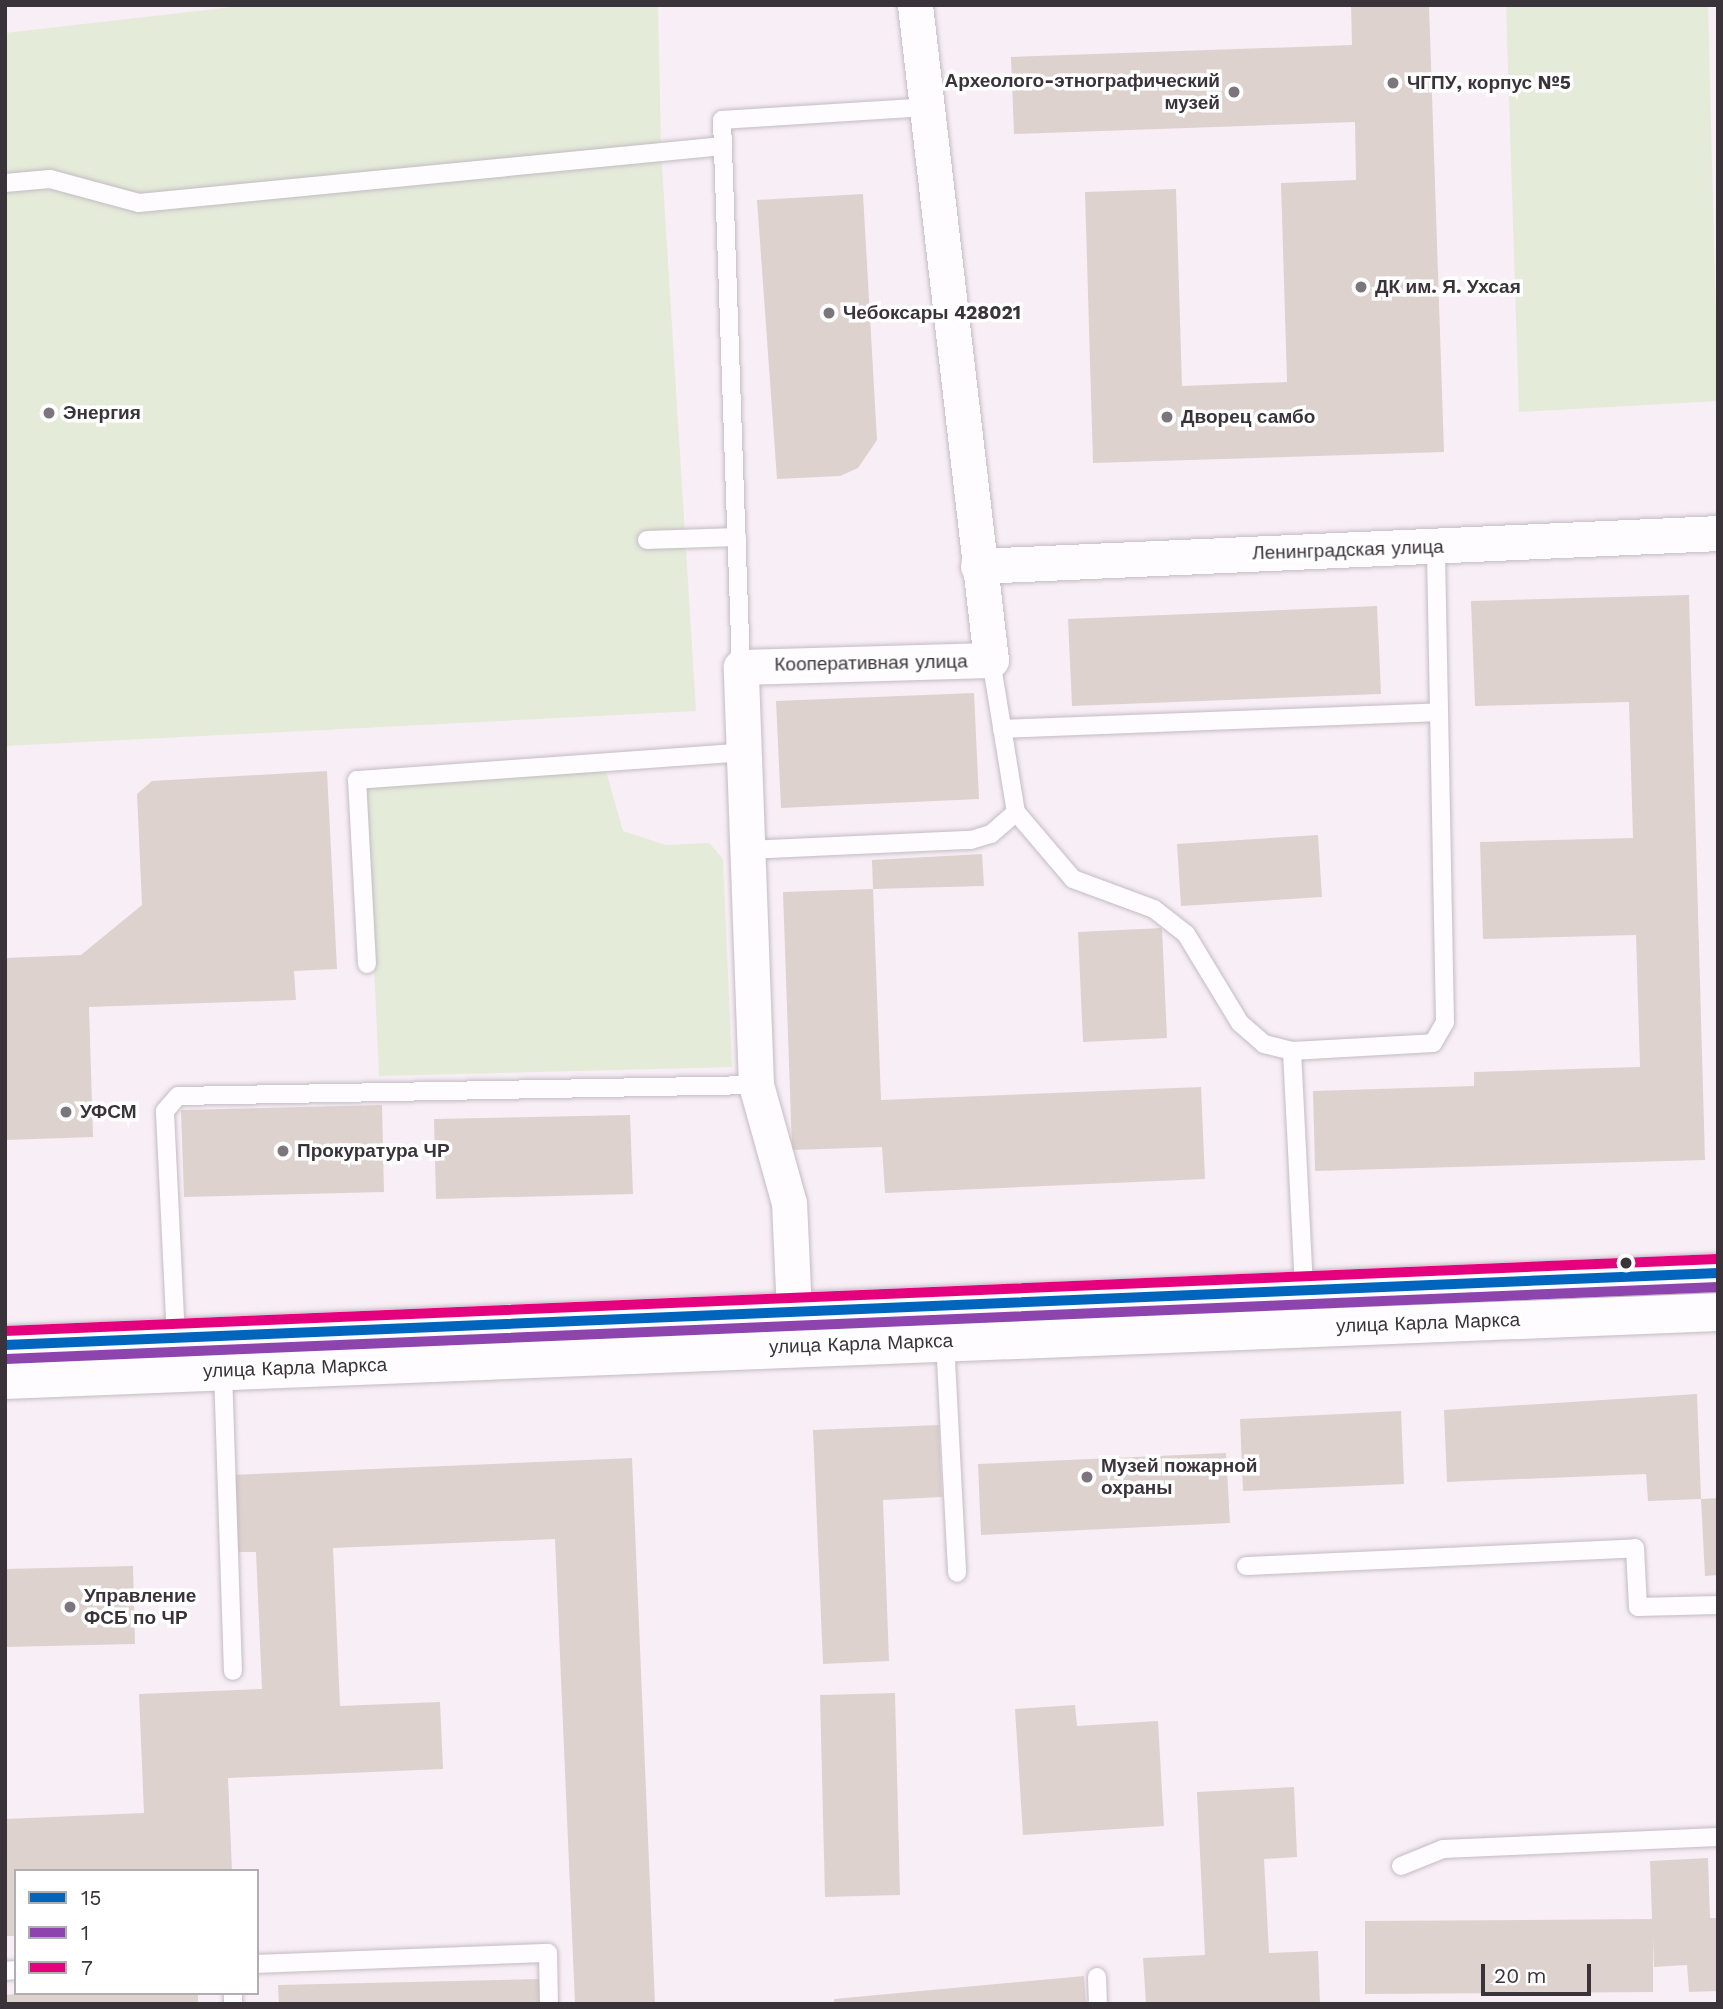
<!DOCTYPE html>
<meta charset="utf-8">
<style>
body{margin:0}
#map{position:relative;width:1723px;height:2009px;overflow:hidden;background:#f8eef6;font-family:"Work Sans",sans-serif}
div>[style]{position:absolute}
.green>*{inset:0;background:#e4ebd9}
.building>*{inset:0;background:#ded2cf}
.roads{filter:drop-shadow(0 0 2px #c3bcc2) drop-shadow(0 0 2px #c3bcc2)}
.lane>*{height:18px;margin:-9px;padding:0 9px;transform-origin:9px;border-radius:9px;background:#fefcfe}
.street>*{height:35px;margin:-17.5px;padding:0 17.5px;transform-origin:17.5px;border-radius:17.5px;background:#fefcfe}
.primary>*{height:38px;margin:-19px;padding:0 19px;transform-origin:19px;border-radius:19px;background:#fefcfe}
.bus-1>*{height:10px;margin:-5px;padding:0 5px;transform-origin:5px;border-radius:5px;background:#0065bd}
.bus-2>*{height:10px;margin:-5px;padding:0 5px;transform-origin:5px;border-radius:5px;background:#8e44ad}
.bus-3>*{height:10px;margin:-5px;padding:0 5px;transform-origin:5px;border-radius:5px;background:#e5007d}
.dots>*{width:19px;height:19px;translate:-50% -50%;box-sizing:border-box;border:4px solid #fff;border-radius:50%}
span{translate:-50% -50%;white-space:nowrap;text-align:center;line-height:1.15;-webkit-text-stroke:7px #fff;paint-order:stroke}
.poi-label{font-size:19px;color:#3a343a;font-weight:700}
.right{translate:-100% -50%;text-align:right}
.left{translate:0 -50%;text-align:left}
.street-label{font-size:19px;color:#3a343a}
.frame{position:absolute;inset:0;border:7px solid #3a343a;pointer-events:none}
.legend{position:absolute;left:14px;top:1869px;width:245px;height:126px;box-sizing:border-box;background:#fff;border:2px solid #b0aeb0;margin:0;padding:9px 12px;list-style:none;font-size:21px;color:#3a343a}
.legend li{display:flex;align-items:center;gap:14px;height:35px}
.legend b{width:35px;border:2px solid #b0aeb0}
.scale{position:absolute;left:1481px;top:1964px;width:110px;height:32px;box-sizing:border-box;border:4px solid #3a343a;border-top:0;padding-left:9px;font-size:21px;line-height:24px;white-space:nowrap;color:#3a343a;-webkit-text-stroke:5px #fff;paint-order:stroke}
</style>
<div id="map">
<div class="green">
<i style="clip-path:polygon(250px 5px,658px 5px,661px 151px,696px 711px,5px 746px,5px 33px)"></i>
<i style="clip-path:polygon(1506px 5px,1708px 5px,1718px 401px,1519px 412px)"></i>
<i style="clip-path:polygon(606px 771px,623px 831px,666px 845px,709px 843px,723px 859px,732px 1067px,379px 1076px,366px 786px)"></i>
</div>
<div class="building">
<i style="clip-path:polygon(1351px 5px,1429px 5px,1444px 452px,1093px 463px,1085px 192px,1176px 189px,1182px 386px,1287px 382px,1281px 183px,1356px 180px,1355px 122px,1014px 134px,1011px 57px,1352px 45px)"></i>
<i style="clip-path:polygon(863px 194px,877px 440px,858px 468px,840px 476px,777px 479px,757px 200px)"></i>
<i style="clip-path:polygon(1689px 595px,1705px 1160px,1315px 1171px,1313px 1091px,1474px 1086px,1474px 1072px,1640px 1067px,1636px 935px,1483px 939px,1480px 842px,1633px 838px,1629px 702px,1475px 706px,1471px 601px)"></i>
<i style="clip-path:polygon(1377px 606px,1381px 694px,1072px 706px,1068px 619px)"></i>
<i style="clip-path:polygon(974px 693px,979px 799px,781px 808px,776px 701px)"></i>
<i style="clip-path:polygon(327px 771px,337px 969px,294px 971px,296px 1000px,89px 1007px,93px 1137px,5px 1140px,5px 958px,81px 955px,142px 905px,137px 794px,152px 781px)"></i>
<i style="clip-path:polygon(1318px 835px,1322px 897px,1181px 906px,1177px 844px)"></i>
<i style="clip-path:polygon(982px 854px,984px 886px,873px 889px,872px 860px)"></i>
<i style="clip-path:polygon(873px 889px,881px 1100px,1201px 1087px,1205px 1179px,885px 1193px,882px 1147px,792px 1150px,783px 892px)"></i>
<i style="clip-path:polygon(1162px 928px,1167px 1038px,1083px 1042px,1078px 932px)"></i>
<i style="clip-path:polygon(382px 1105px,384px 1192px,184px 1197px,181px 1110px)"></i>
<i style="clip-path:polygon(630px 1115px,633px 1194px,436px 1199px,434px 1119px)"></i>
<i style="clip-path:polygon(1697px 1394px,1701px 1499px,1718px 1498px,1718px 1575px,1705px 1576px,1701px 1499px,1648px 1501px,1646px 1474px,1447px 1482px,1444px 1410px)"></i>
<i style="clip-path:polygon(1401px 1411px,1404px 1484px,1243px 1491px,1240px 1419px)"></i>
<i style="clip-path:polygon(939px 1425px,942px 1497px,883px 1500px,889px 1661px,823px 1664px,813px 1430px)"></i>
<i style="clip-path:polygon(1226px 1453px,1230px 1523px,981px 1535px,978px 1464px)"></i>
<i style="clip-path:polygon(632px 1458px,655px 2004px,575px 2004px,555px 1539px,333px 1548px,340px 1706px,440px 1702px,443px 1769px,228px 1778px,232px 1871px,16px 1871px,16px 1936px,5px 1936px,5px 1819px,144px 1813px,139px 1694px,262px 1689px,256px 1552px,233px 1552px,230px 1475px)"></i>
<i style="clip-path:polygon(133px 1566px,135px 1644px,5px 1647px,5px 1569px)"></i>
<i style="clip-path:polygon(895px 1693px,900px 1895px,825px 1897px,820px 1695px)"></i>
<i style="clip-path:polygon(1075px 1705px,1077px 1726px,1158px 1721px,1164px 1826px,1023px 1835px,1015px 1709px)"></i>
<i style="clip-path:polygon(1294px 1787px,1297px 1857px,1264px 1859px,1269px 1953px,1318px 1951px,1320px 2004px,1146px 2004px,1143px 1958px,1205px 1955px,1197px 1792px)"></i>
<i style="clip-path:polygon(1708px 1858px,1710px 1918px,1718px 1918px,1718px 1991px,1689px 1992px,1687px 1965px,1654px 1967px,1653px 1936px,1653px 1992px,1365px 1994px,1365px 1921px,1652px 1919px,1650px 1861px)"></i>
<i style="clip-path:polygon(1084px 1976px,1086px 2004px,834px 2004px,834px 1999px)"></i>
<i style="clip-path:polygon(541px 1979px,542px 2004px,279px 2004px,278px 1985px)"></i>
<i style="clip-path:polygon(29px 1993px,198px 1993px,198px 2004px,5px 2004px,5px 1995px)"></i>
</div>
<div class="roads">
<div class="lane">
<i style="left:5px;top:183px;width:45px;rotate:-5.1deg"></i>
<i style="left:50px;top:179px;width:92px;rotate:15.1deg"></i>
<i style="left:139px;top:203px;width:587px;rotate:-5.57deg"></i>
<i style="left:647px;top:540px;width:90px;rotate:-1.9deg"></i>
<i style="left:991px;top:660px;width:154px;rotate:80.7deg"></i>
<i style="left:1016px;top:812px;width:88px;rotate:49.6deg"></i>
<i style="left:1073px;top:879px;width:86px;rotate:20.3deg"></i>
<i style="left:1154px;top:909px;width:41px;rotate:38deg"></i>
<i style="left:1186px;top:934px;width:104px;rotate:58.8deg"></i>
<i style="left:1240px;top:1023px;width:32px;rotate:41deg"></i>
<i style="left:1264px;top:1044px;width:29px;rotate:14deg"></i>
<i style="left:1292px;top:1051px;width:141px;rotate:-3.2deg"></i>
<i style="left:1433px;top:1043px;width:24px;rotate:-60deg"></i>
<i style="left:1445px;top:1022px;width:476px;rotate:-91.1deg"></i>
<i style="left:741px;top:667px;width:547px;rotate:-91.99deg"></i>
<i style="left:722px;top:120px;width:204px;rotate:-3.6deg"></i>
<i style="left:1002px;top:729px;width:437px;rotate:-2.2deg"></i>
<i style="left:747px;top:850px;width:224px;rotate:-2.6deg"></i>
<i style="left:971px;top:840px;width:21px;rotate:-17deg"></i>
<i style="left:991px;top:834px;width:33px;rotate:-41deg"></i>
<i style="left:367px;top:964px;width:184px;rotate:-93.1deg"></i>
<i style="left:357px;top:780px;width:388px;rotate:-4.1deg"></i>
<i style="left:1292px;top:1051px;width:239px;rotate:87.1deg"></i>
<i style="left:176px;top:1338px;width:227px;rotate:-92.8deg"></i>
<i style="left:165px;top:1111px;width:20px;rotate:-49deg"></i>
<i style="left:178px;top:1096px;width:578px;rotate:-1.09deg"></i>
<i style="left:945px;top:1341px;width:232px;rotate:87deg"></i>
<i style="left:223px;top:1371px;width:300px;rotate:88.1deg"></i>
<i style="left:1246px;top:1566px;width:389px;rotate:-2.6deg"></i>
<i style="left:1635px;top:1548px;width:59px;rotate:87.1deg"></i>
<i style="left:1638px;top:1607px;width:80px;rotate:-1.4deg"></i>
<i style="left:1401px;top:1866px;width:45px;rotate:-22deg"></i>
<i style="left:1443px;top:1849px;width:275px;rotate:-2.5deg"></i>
<i style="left:257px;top:1964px;width:291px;rotate:-2.2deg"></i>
<i style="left:548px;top:1953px;width:51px;rotate:88.9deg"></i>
<i style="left:5px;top:1971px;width:11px;rotate:-5deg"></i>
<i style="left:1097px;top:1977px;width:27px;rotate:88deg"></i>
<i style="left:233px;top:1993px;width:11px;rotate:90deg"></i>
</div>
<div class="street">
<i style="left:978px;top:566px;width:741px;rotate:-2.55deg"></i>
<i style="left:794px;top:1312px;width:109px;rotate:-92.6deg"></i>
<i style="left:789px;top:1203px;width:123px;rotate:-105.6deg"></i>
<i style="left:756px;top:1085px;width:418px;rotate:-92.1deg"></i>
<i style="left:741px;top:667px;width:250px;rotate:-1.6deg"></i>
<i style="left:991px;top:660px;width:659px;rotate:-96.62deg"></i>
</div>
<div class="primary">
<i style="left:5px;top:1345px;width:1715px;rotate:-2.41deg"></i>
<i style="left:5px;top:1380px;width:1714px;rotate:-2.27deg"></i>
</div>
</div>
<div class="bus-1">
<i style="left:5px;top:1345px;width:1715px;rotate:-2.41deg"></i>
</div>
<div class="bus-2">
<i style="left:6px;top:1359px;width:1714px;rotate:-2.41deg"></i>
</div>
<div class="bus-3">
<i style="left:5px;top:1331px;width:1714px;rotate:-2.41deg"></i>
</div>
<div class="dots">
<i style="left:1393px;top:83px;background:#7c757c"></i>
<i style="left:1234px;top:92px;background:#7c757c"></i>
<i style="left:1361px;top:287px;background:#7c757c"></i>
<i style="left:829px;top:313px;background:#7c757c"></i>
<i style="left:49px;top:413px;background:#7c757c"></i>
<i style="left:1167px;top:417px;background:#7c757c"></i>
<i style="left:66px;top:1112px;background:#7c757c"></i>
<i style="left:283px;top:1151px;background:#7c757c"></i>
<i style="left:1626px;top:1263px;background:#3a343a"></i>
<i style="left:1087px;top:1477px;background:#7c757c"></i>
<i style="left:70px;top:1607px;background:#7c757c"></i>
</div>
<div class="poi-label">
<span class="right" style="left:1220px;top:92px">Археолого-этнографический<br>музей</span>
<span class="left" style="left:1407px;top:83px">ЧГПУ, корпус №5</span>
<span class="left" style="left:1375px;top:287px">ДК им. Я. Ухсая</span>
<span class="left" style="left:843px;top:313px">Чебоксары 428021</span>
<span class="left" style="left:63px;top:413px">Энергия</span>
<span class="left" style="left:1181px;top:417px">Дворец самбо</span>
<span class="left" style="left:80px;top:1112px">УФСМ</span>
<span class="left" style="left:297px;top:1151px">Прокуратура ЧР</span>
<span class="left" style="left:1101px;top:1477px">Музей пожарной<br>охраны</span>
<span class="left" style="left:84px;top:1607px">Управление<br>ФСБ по ЧР</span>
</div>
<div class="street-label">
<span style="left:1348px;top:550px;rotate:-2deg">Ленинградская улица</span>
<span style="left:871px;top:663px;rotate:-1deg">Кооперативная улица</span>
<span style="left:1428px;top:1323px;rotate:-2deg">улица Карла Маркса</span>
<span style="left:861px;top:1344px;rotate:-2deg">улица Карла Маркса</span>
<span style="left:295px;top:1368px;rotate:-2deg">улица Карла Маркса</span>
</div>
<div class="frame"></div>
<ul class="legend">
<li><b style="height:9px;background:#0065bd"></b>15</li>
<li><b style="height:9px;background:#8e44ad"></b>1</li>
<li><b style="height:9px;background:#e5007d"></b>7</li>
</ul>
<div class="scale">20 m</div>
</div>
